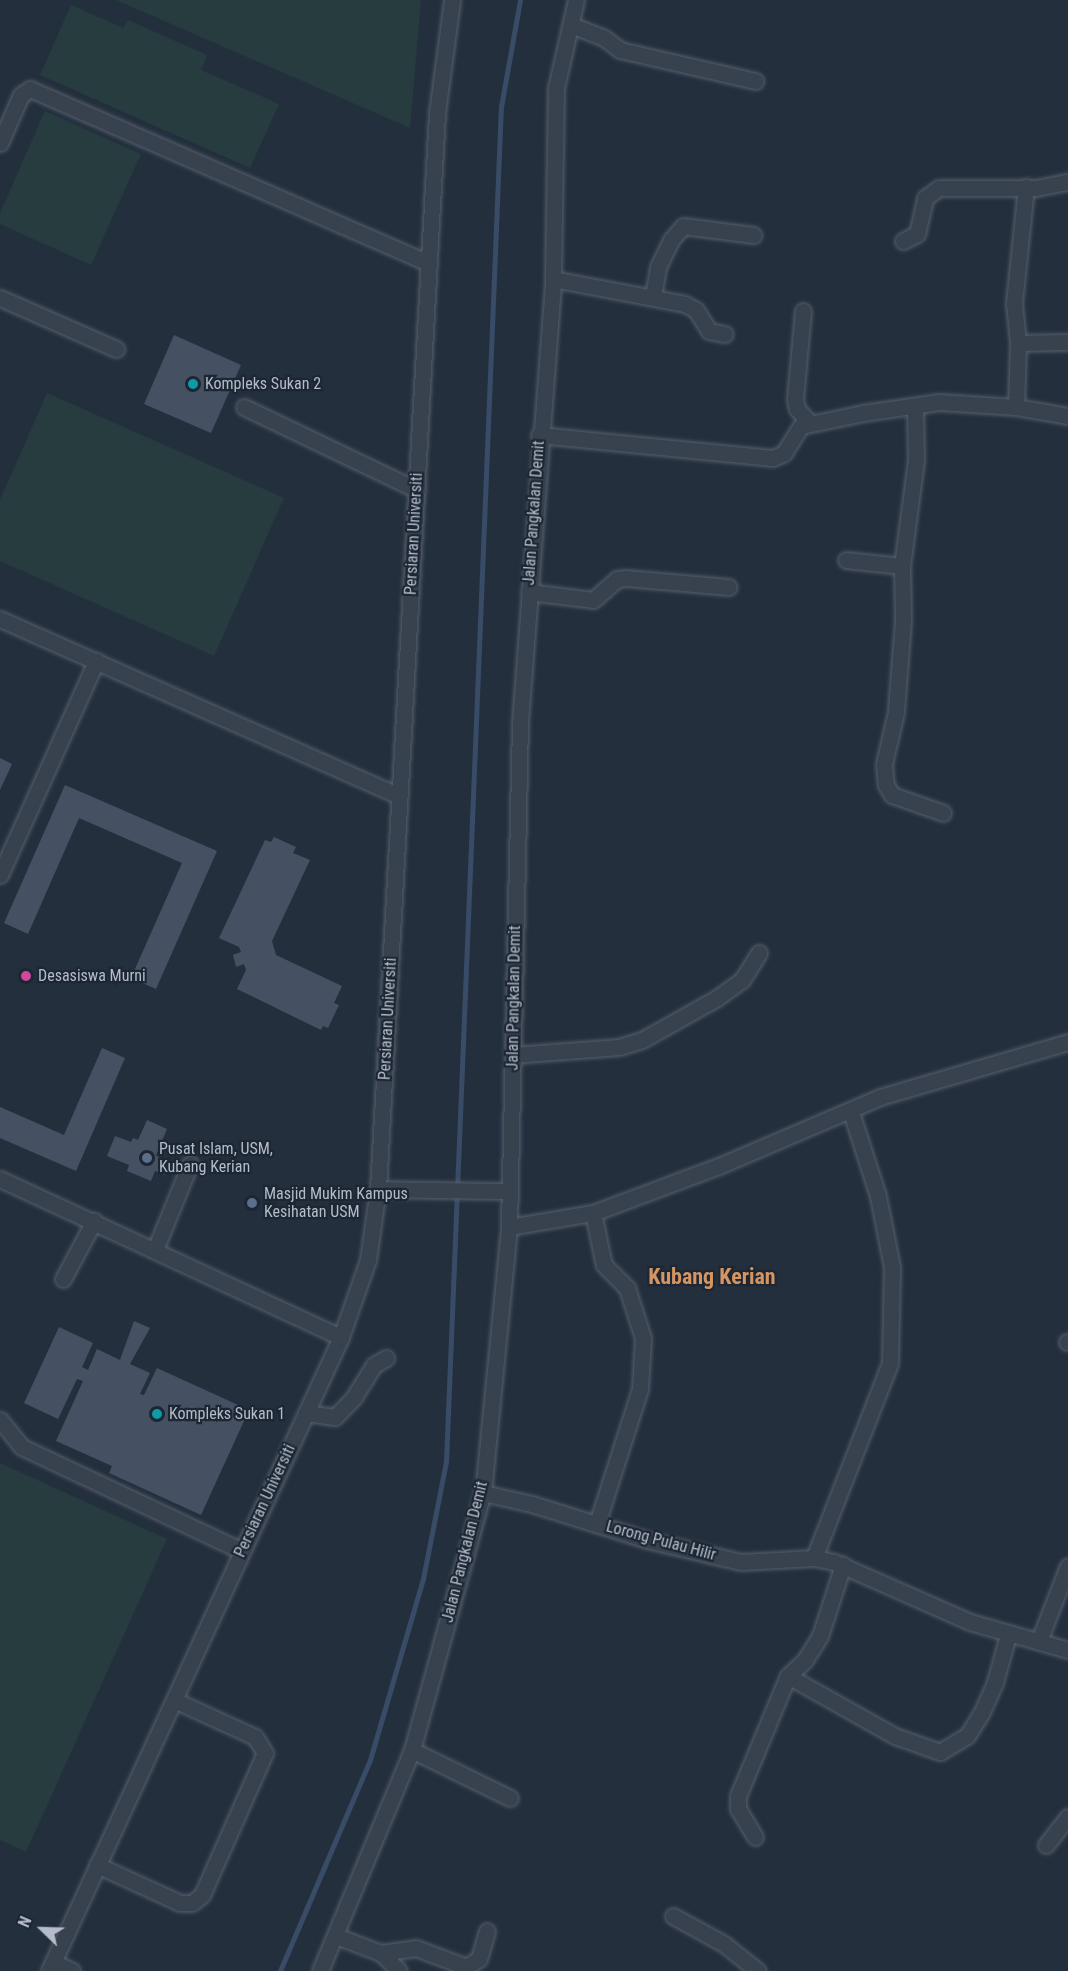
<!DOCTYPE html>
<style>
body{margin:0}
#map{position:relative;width:1068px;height:1971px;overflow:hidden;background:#242f3e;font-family:"Roboto Condensed",sans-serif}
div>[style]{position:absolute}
.green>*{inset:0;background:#263c3f}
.stream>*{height:4.5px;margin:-2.25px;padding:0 2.25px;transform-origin:2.25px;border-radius:2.25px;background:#394c67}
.building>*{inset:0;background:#455162}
.roads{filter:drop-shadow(0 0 2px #565f6c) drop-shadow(0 0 2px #565f6c)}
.minor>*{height:15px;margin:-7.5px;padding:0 7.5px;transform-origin:7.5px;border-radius:7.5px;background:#38414e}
.dots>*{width:16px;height:16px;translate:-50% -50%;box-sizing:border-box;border:3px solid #1d2633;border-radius:50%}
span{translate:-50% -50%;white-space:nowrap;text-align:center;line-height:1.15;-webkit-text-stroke:4.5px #1d2633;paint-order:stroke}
.poi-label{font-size:16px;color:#b4bcc9}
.left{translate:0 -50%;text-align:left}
.street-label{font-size:16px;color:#b4bcc9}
.district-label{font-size:22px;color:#d59563;font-weight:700}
.north{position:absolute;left:12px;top:1899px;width:60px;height:60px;-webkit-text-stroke:4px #1d2633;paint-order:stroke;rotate:293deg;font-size:16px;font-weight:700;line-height:24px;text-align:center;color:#b4bcc9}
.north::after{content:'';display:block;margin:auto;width:21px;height:27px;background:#b4bcc9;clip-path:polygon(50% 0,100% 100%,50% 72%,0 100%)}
</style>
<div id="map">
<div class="green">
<i style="clip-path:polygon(116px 0,421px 0,410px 128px)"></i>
<i style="clip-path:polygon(71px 5px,123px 28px,128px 20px,207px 55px,201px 70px,279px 104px,250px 168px,40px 75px)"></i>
<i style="clip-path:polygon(45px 111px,141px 154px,91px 265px,0 224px,0 213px)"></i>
<i style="clip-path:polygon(47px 393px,284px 498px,214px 656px,0 561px,0 500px)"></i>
<i style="clip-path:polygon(0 1463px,167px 1539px,26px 1852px,0 1840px)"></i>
</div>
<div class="stream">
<i style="left:280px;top:1971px;width:229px;rotate:-66.9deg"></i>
<i style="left:370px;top:1760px;width:189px;rotate:-73.7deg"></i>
<i style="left:423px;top:1579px;width:119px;rotate:-78.9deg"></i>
<i style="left:446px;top:1462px;width:1356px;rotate:-87.68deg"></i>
<i style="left:501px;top:107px;width:109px;rotate:-79.9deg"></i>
</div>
<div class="building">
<i style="clip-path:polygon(174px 335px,241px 365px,211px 433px,144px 404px)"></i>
<i style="clip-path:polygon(0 758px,12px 764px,0 790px)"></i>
<i style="clip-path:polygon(65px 785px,217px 851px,156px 989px,131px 978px,182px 863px,79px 818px,28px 934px,4px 923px)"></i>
<i style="clip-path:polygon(274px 837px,296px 847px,293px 853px,310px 860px,272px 941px,276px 955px,342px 986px,334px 1003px,339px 1005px,328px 1028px,323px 1026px,321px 1030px,237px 989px,246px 970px,244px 964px,236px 967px,233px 955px,241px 952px,239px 947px,219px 938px,265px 840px,271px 842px)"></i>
<i style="clip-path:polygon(102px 1048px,125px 1058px,76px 1171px,0 1138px,0 1107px,64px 1135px)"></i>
<i style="clip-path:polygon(147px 1120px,167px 1129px,156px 1155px,169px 1165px,165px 1175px,155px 1171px,151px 1181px,127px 1171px,129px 1165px,107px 1156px,115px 1136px,131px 1142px,133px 1138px,138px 1140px)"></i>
<i style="clip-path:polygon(134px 1321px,150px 1328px,130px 1364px,150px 1373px,140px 1394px,144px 1395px,157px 1368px,249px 1410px,201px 1515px,109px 1473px,112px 1466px,56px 1441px,83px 1381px,77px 1379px,58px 1419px,24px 1403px,59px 1327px,93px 1343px,82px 1367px,88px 1370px,97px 1349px,120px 1360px)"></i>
</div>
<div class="roads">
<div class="minor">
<i style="left:571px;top:25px;width:34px;rotate:21deg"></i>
<i style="left:603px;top:37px;width:21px;rotate:37deg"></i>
<i style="left:620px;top:50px;width:139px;rotate:12.9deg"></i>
<i style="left:0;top:143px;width:52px;rotate:-66.4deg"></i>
<i style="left:21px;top:95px;width:11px;rotate:-34deg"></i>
<i style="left:30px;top:89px;width:435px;rotate:23.6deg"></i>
<i style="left:903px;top:241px;width:16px;rotate:-27deg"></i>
<i style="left:917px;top:234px;width:37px;rotate:-77deg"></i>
<i style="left:925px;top:198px;width:17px;rotate:-36deg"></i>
<i style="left:939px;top:188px;width:97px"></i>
<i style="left:1036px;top:188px;width:33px;rotate:-11deg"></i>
<i style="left:553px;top:279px;width:134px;rotate:10.7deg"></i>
<i style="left:685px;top:304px;width:13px;rotate:29deg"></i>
<i style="left:696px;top:310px;width:25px;rotate:58deg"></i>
<i style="left:709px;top:331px;width:16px;rotate:11deg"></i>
<i style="left:653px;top:296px;width:29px;rotate:-80deg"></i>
<i style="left:658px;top:267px;width:30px;rotate:-64deg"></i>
<i style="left:671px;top:240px;width:18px;rotate:-49deg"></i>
<i style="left:683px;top:226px;width:71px;rotate:7.3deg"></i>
<i style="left:0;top:298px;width:127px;rotate:23.7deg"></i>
<i style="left:803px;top:311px;width:88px;rotate:95.2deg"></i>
<i style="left:795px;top:399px;width:10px;rotate:79deg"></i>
<i style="left:797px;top:409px;width:18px;rotate:47deg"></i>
<i style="left:1018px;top:343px;width:50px;rotate:-1.1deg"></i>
<i style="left:244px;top:407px;width:192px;rotate:25.6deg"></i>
<i style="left:915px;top:407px;width:53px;rotate:88.9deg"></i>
<i style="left:916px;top:460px;width:107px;rotate:97.5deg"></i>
<i style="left:902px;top:566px;width:54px;rotate:88.9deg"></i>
<i style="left:903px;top:620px;width:92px;rotate:94.4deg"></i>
<i style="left:896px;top:712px;width:53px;rotate:103deg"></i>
<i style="left:884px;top:764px;width:21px;rotate:85deg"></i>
<i style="left:886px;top:785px;width:12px;rotate:59deg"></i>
<i style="left:892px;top:795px;width:54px;rotate:19.4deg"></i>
<i style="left:1016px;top:407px;width:64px;rotate:-88.2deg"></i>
<i style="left:1018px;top:343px;width:40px;rotate:-95.7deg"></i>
<i style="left:1014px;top:303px;width:117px;rotate:-84.1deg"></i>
<i style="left:539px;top:435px;width:235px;rotate:5.6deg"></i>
<i style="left:773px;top:458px;width:12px;rotate:-24deg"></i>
<i style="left:784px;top:453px;width:32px;rotate:-58deg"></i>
<i style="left:801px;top:426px;width:63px;rotate:-11.8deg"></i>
<i style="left:863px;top:413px;width:77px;rotate:-8.2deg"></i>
<i style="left:939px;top:402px;width:77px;rotate:3.7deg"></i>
<i style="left:1016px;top:407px;width:53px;rotate:9.8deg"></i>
<i style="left:846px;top:560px;width:56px;rotate:6.1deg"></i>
<i style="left:529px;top:592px;width:64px;rotate:7.1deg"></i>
<i style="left:593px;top:600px;width:32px;rotate:-41deg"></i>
<i style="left:617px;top:579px;width:9px;rotate:-6deg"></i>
<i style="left:626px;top:578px;width:103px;rotate:5deg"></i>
<i style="left:0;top:619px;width:437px;rotate:23.9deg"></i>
<i style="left:0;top:875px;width:235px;rotate:-65.8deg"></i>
<i style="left:513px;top:1055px;width:106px;rotate:-4.3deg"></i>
<i style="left:619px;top:1047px;width:24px;rotate:-17deg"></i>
<i style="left:642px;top:1040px;width:86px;rotate:-29.2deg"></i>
<i style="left:717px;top:998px;width:31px;rotate:-36deg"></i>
<i style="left:742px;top:980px;width:32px;rotate:-58deg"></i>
<i style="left:0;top:1179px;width:376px;rotate:24.9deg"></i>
<i style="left:378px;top:1189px;width:131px;rotate:0.9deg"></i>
<i style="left:593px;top:1213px;width:53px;rotate:78.1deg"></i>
<i style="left:604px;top:1265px;width:33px;rotate:45deg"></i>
<i style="left:627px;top:1288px;width:52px;rotate:72.3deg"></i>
<i style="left:643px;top:1338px;width:51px;rotate:93.4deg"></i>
<i style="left:640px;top:1389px;width:142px;rotate:107.7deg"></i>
<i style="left:509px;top:1227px;width:85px;rotate:-9.5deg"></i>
<i style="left:593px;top:1213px;width:134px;rotate:-20.5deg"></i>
<i style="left:719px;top:1166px;width:175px;rotate:-23.2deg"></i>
<i style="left:880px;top:1097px;width:196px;rotate:-16.3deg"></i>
<i style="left:155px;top:1250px;width:93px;rotate:-67.9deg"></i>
<i style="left:63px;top:1279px;width:66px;rotate:-61.9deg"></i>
<i style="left:1067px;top:1342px;width:1px"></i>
<i style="left:306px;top:1413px;width:29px;rotate:8deg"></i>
<i style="left:335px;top:1417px;width:28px;rotate:-46deg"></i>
<i style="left:354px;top:1397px;width:38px;rotate:-58deg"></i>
<i style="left:374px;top:1365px;width:14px;rotate:-30deg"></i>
<i style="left:0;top:1420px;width:35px;rotate:51deg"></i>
<i style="left:22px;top:1447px;width:243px;rotate:25.3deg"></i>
<i style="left:483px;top:1493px;width:50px;rotate:12.7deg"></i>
<i style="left:532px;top:1504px;width:121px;rotate:17.4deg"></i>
<i style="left:647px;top:1540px;width:97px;rotate:13.2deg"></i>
<i style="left:741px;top:1562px;width:73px;rotate:-3.1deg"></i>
<i style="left:814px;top:1558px;width:20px;rotate:11deg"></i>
<i style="left:834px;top:1562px;width:149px;rotate:23.8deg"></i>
<i style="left:970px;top:1622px;width:102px;rotate:15.9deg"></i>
<i style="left:814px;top:1558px;width:209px;rotate:-68.7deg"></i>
<i style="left:890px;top:1363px;width:96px;rotate:-88.8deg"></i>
<i style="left:892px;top:1267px;width:72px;rotate:-101.2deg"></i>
<i style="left:878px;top:1196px;width:88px;rotate:-107.8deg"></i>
<i style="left:1039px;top:1641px;width:80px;rotate:-68.9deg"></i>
<i style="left:788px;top:1676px;width:123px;rotate:29.3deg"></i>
<i style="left:895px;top:1736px;width:48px;rotate:19.6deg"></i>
<i style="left:940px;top:1752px;width:31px;rotate:-31deg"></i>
<i style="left:967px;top:1736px;width:26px;rotate:-58deg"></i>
<i style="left:981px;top:1714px;width:35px;rotate:-66deg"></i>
<i style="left:995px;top:1682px;width:49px;rotate:-74.5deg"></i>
<i style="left:412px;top:1750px;width:109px;rotate:26.1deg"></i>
<i style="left:755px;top:1837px;width:33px;rotate:-121deg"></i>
<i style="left:738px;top:1809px;width:13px;rotate:-90deg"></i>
<i style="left:738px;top:1796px;width:130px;rotate:-67.4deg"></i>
<i style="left:788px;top:1676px;width:23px;rotate:-43deg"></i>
<i style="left:805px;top:1660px;width:28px;rotate:-58deg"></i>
<i style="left:820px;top:1636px;width:75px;rotate:-72.1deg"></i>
<i style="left:1046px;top:1845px;width:36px;rotate:-52deg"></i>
<i style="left:97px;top:1865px;width:91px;rotate:24.6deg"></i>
<i style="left:180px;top:1903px;width:12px"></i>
<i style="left:192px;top:1903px;width:13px;rotate:-39deg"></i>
<i style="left:202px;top:1895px;width:155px;rotate:-66.1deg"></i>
<i style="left:265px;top:1753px;width:19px;rotate:-122deg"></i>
<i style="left:255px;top:1737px;width:89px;rotate:-155.4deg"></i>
<i style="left:673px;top:1916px;width:58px;rotate:28.8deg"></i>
<i style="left:724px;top:1944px;width:43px;rotate:38.5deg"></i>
<i style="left:336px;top:1936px;width:48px;rotate:20.7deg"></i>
<i style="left:381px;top:1953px;width:25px;rotate:45deg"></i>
<i style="left:381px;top:1953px;width:35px;rotate:-8deg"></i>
<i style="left:416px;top:1948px;width:53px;rotate:20.8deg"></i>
<i style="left:466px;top:1967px;width:15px;rotate:-32deg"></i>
<i style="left:479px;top:1959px;width:29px;rotate:-74deg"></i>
<i style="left:53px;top:1962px;width:21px;rotate:25deg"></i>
<i style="left:49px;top:1971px;width:698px;rotate:-65.27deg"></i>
<i style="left:341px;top:1337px;width:82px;rotate:-70.7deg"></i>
<i style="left:368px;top:1260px;width:72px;rotate:-82deg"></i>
<i style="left:378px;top:1189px;width:1078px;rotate:-86.86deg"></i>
<i style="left:437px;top:113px;width:114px;rotate:-82.4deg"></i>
<i style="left:320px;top:1971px;width:239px;rotate:-67.4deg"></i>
<i style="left:412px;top:1750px;width:267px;rotate:-74.6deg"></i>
<i style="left:483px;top:1493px;width:267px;rotate:-84.4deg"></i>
<i style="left:509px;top:1227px;width:504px;rotate:-88.75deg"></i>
<i style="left:520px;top:723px;width:445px;rotate:-85.7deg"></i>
<i style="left:553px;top:279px;width:191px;rotate:-89.1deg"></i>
<i style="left:556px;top:88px;width:90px;rotate:-77.2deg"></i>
</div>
</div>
<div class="dots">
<i style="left:193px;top:384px;background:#0f9aa8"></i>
<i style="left:26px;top:976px;background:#d1479c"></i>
<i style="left:147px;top:1158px;background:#5c6f8a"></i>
<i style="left:252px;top:1203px;background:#5c6f8a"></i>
<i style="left:157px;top:1414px;background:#0f9aa8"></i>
</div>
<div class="poi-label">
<span class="left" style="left:205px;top:384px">Kompleks Sukan 2</span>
<span class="left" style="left:38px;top:976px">Desasiswa Murni</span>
<span class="left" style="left:159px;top:1158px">Pusat Islam, USM,<br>Kubang Kerian</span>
<span class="left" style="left:264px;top:1203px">Masjid Mukim Kampus<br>Kesihatan USM</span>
<span class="left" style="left:169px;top:1414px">Kompleks Sukan 1</span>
</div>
<div class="street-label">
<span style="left:534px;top:513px;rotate:-86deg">Jalan Pangkalan Demit</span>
<span style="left:414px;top:534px;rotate:-87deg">Persiaran Universiti</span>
<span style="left:514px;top:998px;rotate:-89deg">Jalan Pangkalan Demit</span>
<span style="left:388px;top:1019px;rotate:-87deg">Persiaran Universiti</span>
<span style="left:265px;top:1501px;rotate:-65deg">Persiaran Universiti</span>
<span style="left:661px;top:1541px;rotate:15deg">Lorong Pulau Hilir</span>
<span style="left:465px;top:1552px;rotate:-76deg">Jalan Pangkalan Demit</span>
</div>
<div class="district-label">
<span style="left:712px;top:1277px">Kubang Kerian</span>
</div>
<div class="north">N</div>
</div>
